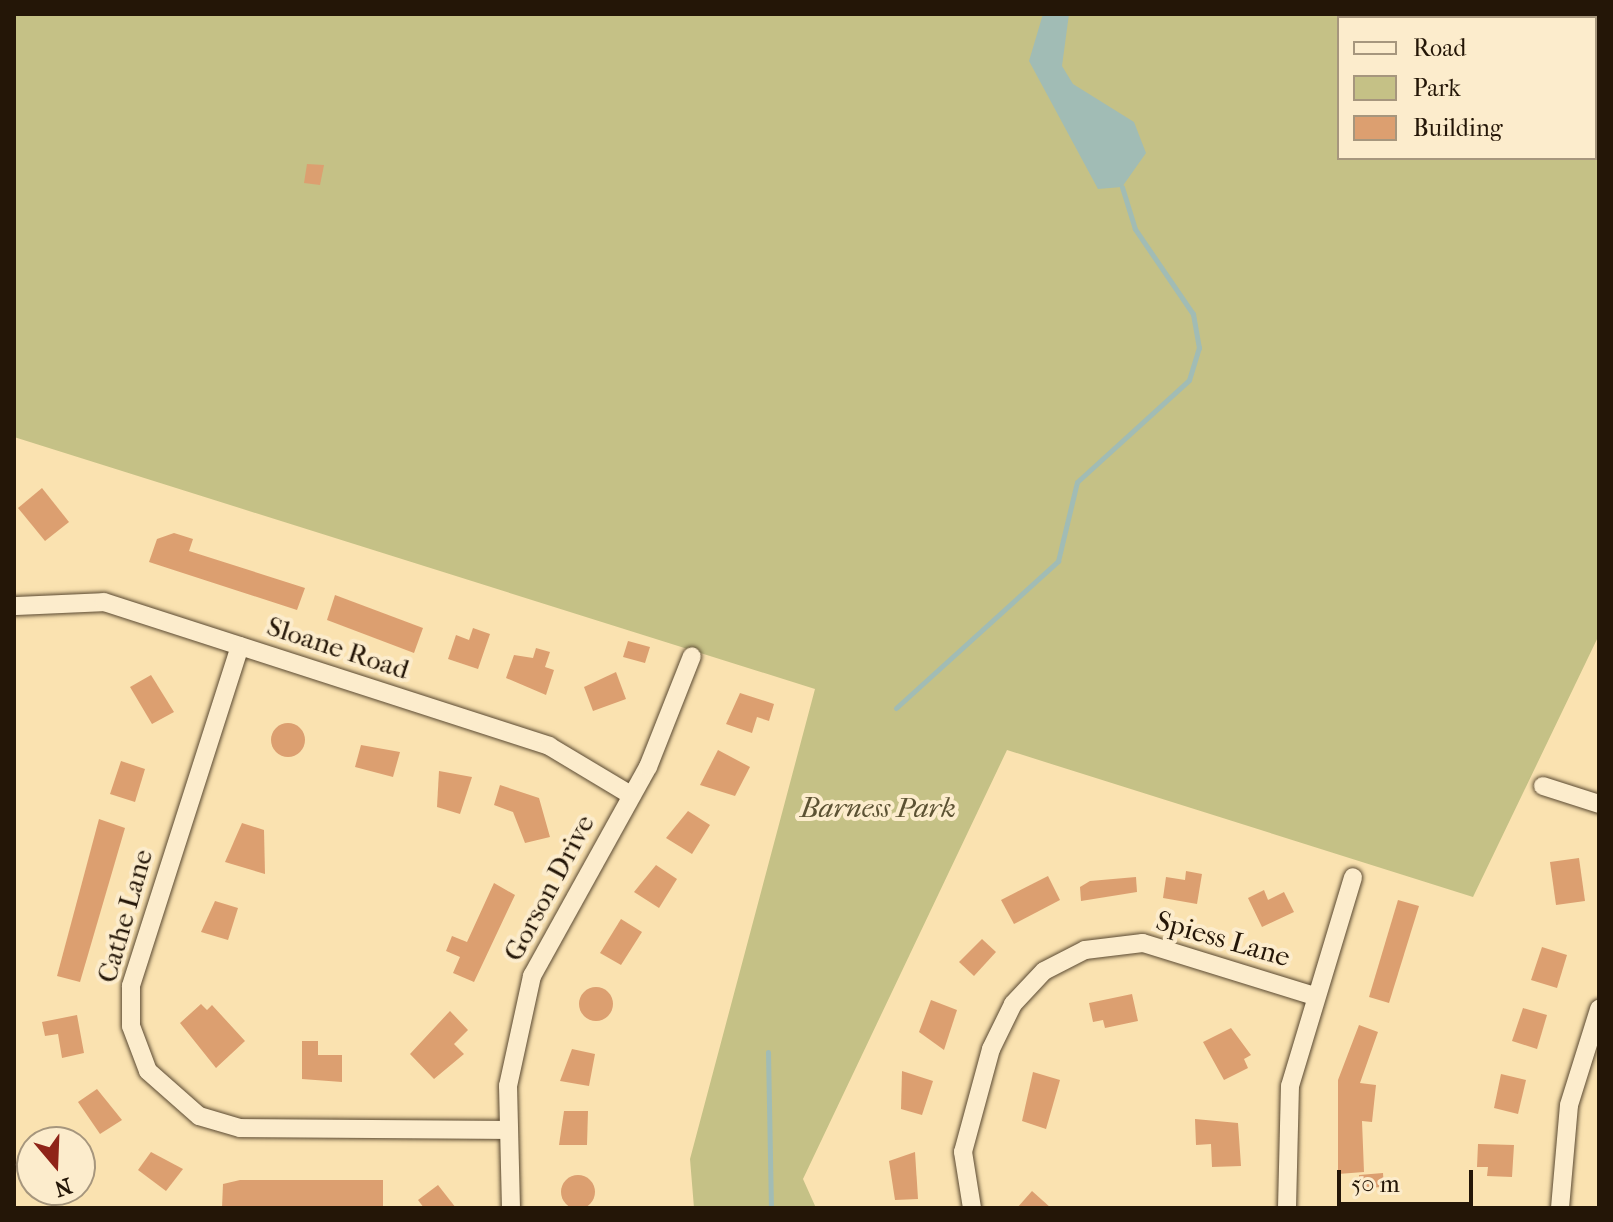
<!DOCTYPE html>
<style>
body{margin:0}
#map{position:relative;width:1613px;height:1222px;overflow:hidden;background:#fae2b0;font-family:"IM FELL French Canon",serif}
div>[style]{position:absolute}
.green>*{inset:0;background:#c5c186}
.water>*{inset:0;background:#a1bcb5}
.stream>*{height:5px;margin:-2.5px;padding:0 2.5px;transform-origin:2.5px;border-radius:2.5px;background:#a1bcb5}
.building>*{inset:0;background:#dc9f70}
.round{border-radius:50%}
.roads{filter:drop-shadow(0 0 2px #5a4931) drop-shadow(0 0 2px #5a4931)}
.minor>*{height:18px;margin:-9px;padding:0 9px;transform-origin:9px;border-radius:9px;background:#fceccc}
span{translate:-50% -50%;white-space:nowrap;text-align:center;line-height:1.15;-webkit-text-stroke:8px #fceccc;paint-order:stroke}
.street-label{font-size:28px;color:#241607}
.park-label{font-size:28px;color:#5c5233;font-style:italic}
.frame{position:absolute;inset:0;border:16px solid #241607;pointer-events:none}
.legend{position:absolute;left:1337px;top:16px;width:260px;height:144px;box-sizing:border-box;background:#fceccc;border:2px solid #a6967d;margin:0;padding:10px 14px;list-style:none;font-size:24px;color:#241607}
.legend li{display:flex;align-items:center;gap:16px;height:40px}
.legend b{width:40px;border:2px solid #a6967d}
.north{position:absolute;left:16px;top:1126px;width:80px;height:80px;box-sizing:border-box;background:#fceccc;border:2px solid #a6967d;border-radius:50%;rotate:161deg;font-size:22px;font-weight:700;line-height:32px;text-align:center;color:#241607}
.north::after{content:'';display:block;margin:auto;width:28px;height:36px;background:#8f2418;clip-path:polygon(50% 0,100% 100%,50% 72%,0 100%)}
.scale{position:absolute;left:1337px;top:1170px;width:136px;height:36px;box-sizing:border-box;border:4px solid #241607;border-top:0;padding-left:10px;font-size:24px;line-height:28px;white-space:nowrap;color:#241607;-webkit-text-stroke:6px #fceccc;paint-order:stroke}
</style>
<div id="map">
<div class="green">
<i style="clip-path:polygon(evenodd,14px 14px,1599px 14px,1599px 635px,1473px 897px,1007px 750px,803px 1179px,816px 1208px,694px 1208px,690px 1159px,815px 689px,14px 437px,14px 14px,1339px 18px,1595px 18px,1595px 158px,1339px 158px,1339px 18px)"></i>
</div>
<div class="water">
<i style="clip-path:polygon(1043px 14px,1069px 14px,1062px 66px,1073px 84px,1134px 122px,1146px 153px,1122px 187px,1098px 189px,1029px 61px)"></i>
</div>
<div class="stream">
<i style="left:896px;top:708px;width:219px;rotate:-42.2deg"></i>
<i style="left:1058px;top:561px;width:81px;rotate:-76.5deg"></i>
<i style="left:1077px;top:482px;width:151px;rotate:-42.3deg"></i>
<i style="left:1189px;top:380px;width:34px;rotate:-73deg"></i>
<i style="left:1199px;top:348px;width:35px;rotate:-100deg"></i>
<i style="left:1193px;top:314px;width:103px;rotate:-124.3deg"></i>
<i style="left:1135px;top:229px;width:44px;rotate:-107.2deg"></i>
<i style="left:768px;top:1052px;width:156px;rotate:88.9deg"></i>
</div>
<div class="building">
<i style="clip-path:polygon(307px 164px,324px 165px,320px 185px,304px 183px)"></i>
<i style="clip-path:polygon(42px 488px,69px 522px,45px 541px,18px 508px)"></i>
<i style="clip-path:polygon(174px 533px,193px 539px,189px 551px,305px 588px,297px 610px,149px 562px,157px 539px)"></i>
<i style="clip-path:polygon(335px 595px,423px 628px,414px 653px,327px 620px)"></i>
<i style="clip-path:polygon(473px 628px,490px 634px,478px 669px,448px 659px,456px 635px,469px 640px)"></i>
<i style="clip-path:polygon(628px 641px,650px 647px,645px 663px,623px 657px)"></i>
<i style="clip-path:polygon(536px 648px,550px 652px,545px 667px,554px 670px,546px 695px,506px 678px,514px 655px,533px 658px)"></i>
<i style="clip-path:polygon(616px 672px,626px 699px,593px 711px,584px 687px)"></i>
<i style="clip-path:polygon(151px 675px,174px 712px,152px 724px,130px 687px)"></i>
<i style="clip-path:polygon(740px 693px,774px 704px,769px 721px,757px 717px,752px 733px,726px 724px)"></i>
<i class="round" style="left:271px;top:723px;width:34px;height:34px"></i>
<i style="clip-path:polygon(361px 745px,400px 752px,393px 777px,355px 767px)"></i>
<i style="clip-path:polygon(718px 750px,750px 767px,735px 796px,700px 785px)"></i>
<i style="clip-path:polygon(121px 761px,145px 769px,135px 802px,110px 794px)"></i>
<i style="clip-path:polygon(439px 771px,472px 777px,460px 814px,437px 807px)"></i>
<i style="clip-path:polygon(500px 785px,539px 798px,550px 837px,525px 843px,513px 812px,494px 805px)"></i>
<i style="clip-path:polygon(688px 811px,710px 825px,692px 854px,666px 838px)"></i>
<i style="clip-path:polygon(99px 819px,125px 828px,80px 982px,57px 976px)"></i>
<i style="clip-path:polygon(242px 823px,264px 830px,265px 874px,225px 862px)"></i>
<i style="clip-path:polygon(1579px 858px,1585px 901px,1556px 905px,1550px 862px)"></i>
<i style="clip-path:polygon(656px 865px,677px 879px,659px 908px,634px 892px)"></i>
<i style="clip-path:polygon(1186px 871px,1202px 874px,1197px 904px,1163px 898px,1166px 877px,1185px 880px)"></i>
<i style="clip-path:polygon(1048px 876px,1060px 900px,1014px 924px,1001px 900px)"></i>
<i style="clip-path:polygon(1136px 877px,1137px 892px,1081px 901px,1080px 887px,1090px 881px)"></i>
<i style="clip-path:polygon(494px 883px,515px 895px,474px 982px,453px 973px,460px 957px,446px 951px,452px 936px,467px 942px)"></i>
<i style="clip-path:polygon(1264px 890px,1268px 900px,1284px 892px,1294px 912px,1262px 927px,1248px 898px)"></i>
<i style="clip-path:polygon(1398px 900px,1419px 906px,1389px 1003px,1369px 997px)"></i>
<i style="clip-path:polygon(215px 901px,238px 908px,228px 940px,201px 932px)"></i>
<i style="clip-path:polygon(621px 919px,642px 932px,621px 965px,600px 953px)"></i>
<i style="clip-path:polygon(982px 939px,996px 952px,974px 976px,959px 962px)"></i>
<i style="clip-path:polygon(1542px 947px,1567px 955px,1557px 988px,1531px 980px)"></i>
<i class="round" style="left:579px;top:987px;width:34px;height:34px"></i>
<i style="clip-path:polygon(1132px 994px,1138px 1021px,1105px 1028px,1103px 1020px,1093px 1022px,1089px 1003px)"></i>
<i style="clip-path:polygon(931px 1000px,957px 1010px,944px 1050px,919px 1032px)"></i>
<i style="clip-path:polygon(201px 1004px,207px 1010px,212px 1005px,245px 1041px,216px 1068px,180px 1023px)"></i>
<i style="clip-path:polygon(1523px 1008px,1547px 1015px,1537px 1049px,1512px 1041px)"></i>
<i style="clip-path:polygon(450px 1011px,468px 1030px,454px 1044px,464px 1054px,434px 1079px,410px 1054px)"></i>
<i style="clip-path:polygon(77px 1015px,84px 1053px,62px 1058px,58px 1034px,45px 1036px,42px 1022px)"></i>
<i style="clip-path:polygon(1359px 1025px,1378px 1032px,1360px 1083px,1376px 1085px,1372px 1122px,1362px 1121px,1364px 1172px,1338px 1174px,1338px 1080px)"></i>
<i style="clip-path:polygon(1231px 1028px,1251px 1055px,1244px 1059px,1248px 1068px,1224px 1080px,1203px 1042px)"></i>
<i style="clip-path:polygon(302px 1041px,318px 1041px,318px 1055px,342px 1055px,342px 1082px,302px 1079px)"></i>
<i style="clip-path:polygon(572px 1049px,595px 1054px,589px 1086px,560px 1081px)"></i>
<i style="clip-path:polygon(902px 1071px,933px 1081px,922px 1115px,901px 1109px)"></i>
<i style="clip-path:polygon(1033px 1072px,1060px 1080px,1046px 1129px,1022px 1121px)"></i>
<i style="clip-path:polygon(1501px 1074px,1526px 1080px,1518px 1114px,1494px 1108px)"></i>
<i style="clip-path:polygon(97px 1089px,122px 1120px,100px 1134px,78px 1102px)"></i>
<i style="clip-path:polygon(564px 1111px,588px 1111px,587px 1145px,559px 1145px)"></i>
<i style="clip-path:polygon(1195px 1119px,1238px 1123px,1241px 1166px,1212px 1167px,1211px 1144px,1196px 1145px)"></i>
<i style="clip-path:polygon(1478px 1144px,1514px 1145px,1512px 1177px,1487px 1176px,1488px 1167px,1477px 1167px)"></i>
<i style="clip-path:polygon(151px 1152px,183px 1169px,166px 1191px,138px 1170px)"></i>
<i style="clip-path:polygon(915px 1152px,918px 1199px,895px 1200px,889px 1161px)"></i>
<i style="clip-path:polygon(1383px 1173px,1384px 1187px,1359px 1188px,1359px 1175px)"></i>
<i class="round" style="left:561px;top:1175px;width:34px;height:34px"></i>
<i style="clip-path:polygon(240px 1180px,383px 1180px,383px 1208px,222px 1208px,223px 1184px)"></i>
<i style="clip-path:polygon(438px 1185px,456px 1208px,424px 1208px,418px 1200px)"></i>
<i style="clip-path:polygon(1032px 1191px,1051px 1208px,1017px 1208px)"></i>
</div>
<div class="roads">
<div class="minor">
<i style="left:14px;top:606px;width:90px;rotate:-2.5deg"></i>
<i style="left:104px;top:602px;width:468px;rotate:17.9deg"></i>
<i style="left:549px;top:746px;width:96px;rotate:30.9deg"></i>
<i style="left:240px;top:646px;width:357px;rotate:107.8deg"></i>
<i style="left:131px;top:986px;width:40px;rotate:90deg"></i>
<i style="left:131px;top:1026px;width:48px;rotate:69.3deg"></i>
<i style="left:148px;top:1071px;width:68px;rotate:41.4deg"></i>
<i style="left:199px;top:1116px;width:43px;rotate:16.3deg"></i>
<i style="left:240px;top:1128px;width:265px;rotate:0.4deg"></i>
<i style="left:1543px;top:786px;width:59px;rotate:17.8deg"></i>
<i style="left:511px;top:1208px;width:122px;rotate:-91.4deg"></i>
<i style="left:508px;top:1086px;width:113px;rotate:-77.7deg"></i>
<i style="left:532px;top:976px;width:239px;rotate:-61deg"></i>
<i style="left:648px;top:767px;width:119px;rotate:-68.4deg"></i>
<i style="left:972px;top:1208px;width:57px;rotate:-99.1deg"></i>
<i style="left:963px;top:1152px;width:107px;rotate:-74.8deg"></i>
<i style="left:991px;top:1049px;width:50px;rotate:-63.9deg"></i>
<i style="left:1013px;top:1004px;width:45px;rotate:-46.8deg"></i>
<i style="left:1044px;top:971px;width:46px;rotate:-27.1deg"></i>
<i style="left:1085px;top:950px;width:58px;rotate:-6.9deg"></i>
<i style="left:1143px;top:943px;width:179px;rotate:17.2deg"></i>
<i style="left:1287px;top:1208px;width:122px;rotate:-88.6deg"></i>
<i style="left:1290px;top:1086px;width:218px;rotate:-73.2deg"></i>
<i style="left:1560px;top:1208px;width:103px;rotate:-85deg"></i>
<i style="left:1569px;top:1105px;width:101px;rotate:-72.6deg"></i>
</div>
</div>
<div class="street-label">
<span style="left:338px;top:648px;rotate:18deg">Sloane Road</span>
<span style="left:549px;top:888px;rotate:-62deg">Gorson Drive</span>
<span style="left:125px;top:916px;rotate:-74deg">Cathe Lane</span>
<span style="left:1223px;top:939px;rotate:16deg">Spiess Lane</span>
</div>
<div class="park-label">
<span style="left:878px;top:808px">Barness Park</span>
</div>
<div class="frame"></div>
<ul class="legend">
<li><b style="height:10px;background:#fceccc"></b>Road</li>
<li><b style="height:22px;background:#c5c186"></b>Park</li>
<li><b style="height:22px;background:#dc9f70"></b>Building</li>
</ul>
<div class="north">N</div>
<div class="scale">50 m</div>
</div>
